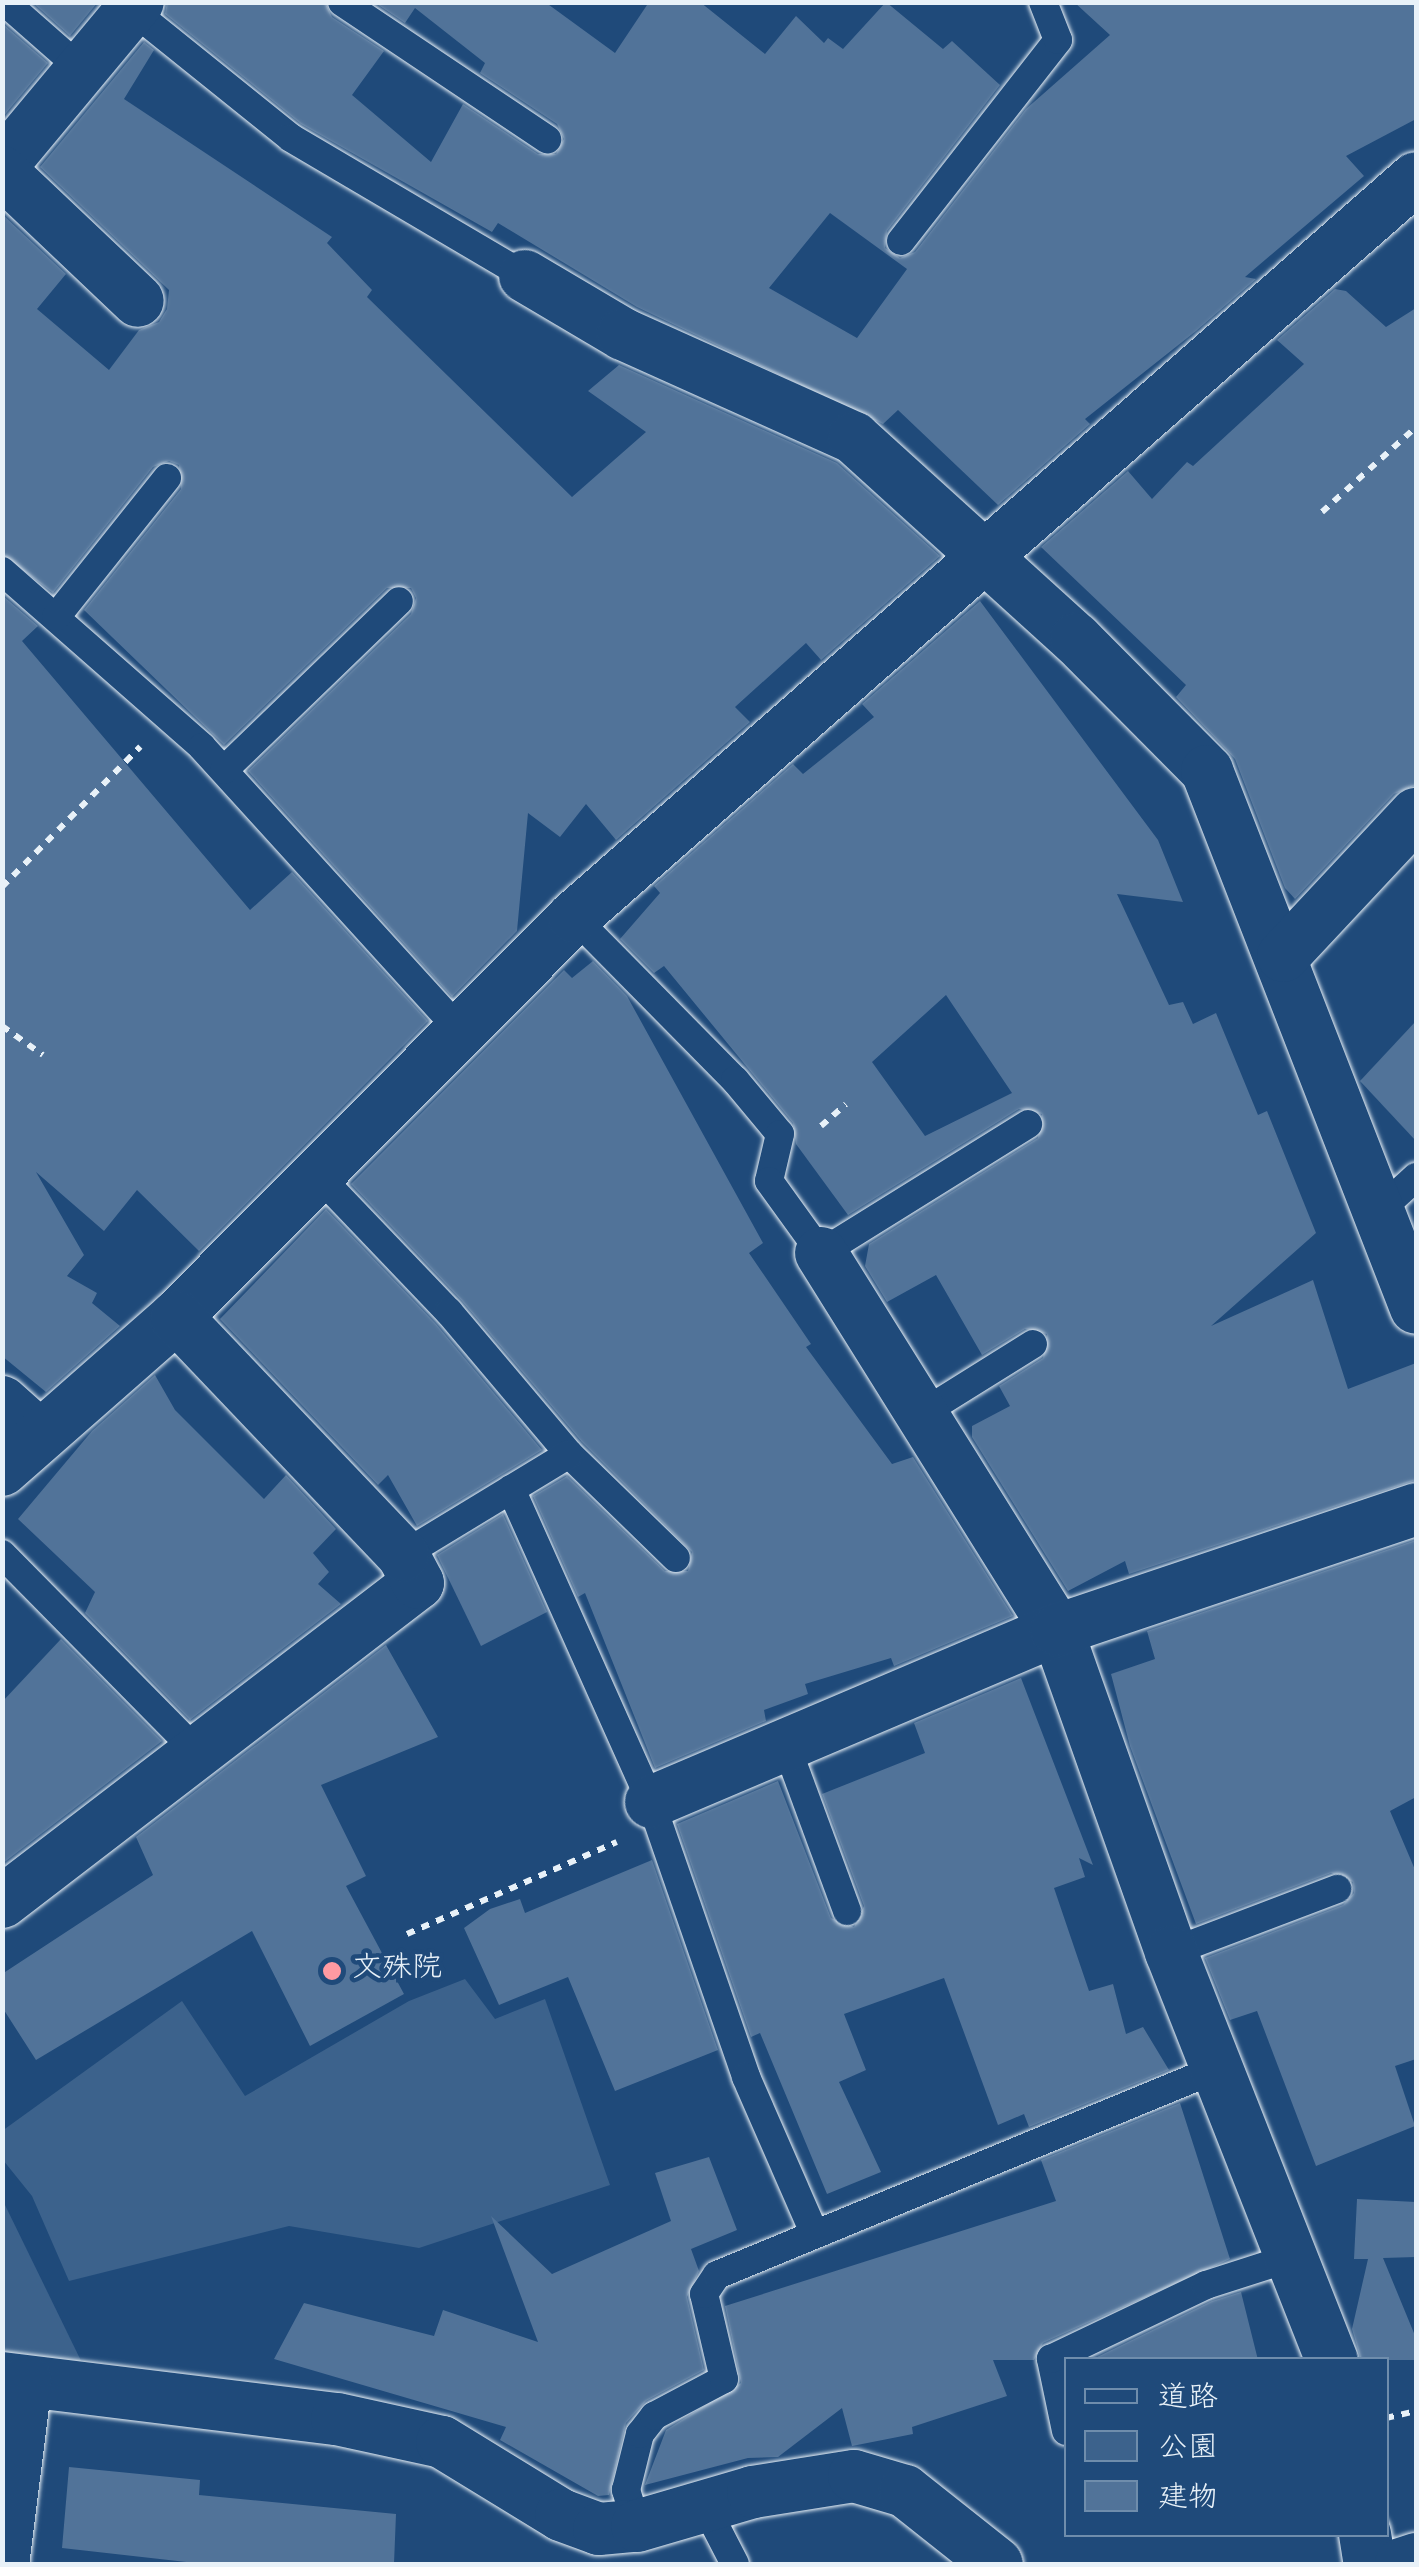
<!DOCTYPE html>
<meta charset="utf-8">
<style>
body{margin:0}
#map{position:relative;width:1419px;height:2567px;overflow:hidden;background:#1f4a7a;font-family:Dekko,"Klee One",sans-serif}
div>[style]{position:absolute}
.green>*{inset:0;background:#3c628c}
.building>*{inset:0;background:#517399}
.path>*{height:6px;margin-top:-3px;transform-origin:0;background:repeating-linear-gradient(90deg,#e8f1f8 0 8px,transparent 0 16px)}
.roads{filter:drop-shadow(0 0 2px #e8f1f8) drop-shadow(0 0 2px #e8f1f8)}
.service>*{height:28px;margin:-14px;padding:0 14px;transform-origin:14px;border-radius:14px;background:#1f4a7a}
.minor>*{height:52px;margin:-26px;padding:0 26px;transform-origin:26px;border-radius:26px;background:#1f4a7a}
.dots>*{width:28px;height:28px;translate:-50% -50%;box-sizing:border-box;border:5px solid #1f4a7a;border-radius:50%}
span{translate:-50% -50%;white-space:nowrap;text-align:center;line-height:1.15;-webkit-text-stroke:9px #1f4a7a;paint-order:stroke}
.poi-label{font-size:30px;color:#e8f1f8}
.left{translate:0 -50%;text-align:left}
.frame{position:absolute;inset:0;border:5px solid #e8f1f8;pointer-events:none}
.legend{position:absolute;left:1064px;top:2357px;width:325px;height:180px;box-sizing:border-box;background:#1f4a7a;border:2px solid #6f8dac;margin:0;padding:12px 18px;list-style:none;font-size:30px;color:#e8f1f8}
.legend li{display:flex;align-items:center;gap:20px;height:50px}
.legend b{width:50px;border:2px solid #6f8dac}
</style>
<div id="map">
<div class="green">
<i style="clip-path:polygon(465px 1979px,495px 2019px,545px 1999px,610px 2185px,419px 2248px,289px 2226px,69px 2281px,32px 2196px,3px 2160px,2px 2131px,182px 2001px,245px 2096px,409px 2001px)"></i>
<i style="clip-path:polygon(2px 2202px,5px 2205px,86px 2371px,3px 2359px)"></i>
</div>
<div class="building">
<i style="clip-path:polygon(32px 2px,98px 2px,70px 36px)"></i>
<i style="clip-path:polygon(evenodd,167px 2px,325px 2px,332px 17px,384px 51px,352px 95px,431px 162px,463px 104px,538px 154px,556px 154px,564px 139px,557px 124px,480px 73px,485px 63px,415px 8px,405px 23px,374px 2px,545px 2px,615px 53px,649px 2px,700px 2px,765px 54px,796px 16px,824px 43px,828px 38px,843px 49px,886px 2px,943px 49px,952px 41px,1000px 85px,887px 231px,885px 248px,900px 258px,915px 252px,1026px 109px,1110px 35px,1074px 2px,1416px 2px,1416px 119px,1346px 156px,1364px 176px,1245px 277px,1256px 279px,1196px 331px,1085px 419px,1090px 424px,998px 505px,898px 410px,883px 424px,637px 307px,498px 223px,492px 232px,301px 124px,165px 14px,167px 2px,830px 213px,907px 269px,857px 338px,769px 288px,830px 213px)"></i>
<i style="clip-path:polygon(2px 23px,48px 63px,2px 118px)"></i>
<i style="clip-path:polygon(144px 42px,154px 50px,124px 99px,332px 237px,327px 243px,372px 290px,367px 297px,572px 497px,646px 432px,588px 391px,619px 365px,837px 463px,940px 556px,821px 660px,806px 643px,735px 707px,750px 722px,616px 840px,586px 804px,560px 837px,528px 813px,517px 931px,452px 997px,248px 771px,411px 614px,416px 598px,411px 588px,387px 588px,224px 745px,84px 610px,181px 489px,179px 465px,169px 461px,153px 467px,53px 593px,2px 554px,2px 214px,66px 274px,37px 309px,109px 370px,139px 330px,159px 322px,167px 309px,169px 290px,40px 167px)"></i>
<i style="clip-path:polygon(1335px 289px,1346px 291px,1386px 327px,1416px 308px,1416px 785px,1394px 794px,1295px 899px,1285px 888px,1235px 759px,1176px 697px,1186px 685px,1041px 547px,1128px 471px,1152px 499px,1187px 462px,1193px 466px,1304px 364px,1277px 340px)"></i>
<i style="clip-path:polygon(2px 595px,38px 626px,22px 641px,250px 910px,292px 872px,428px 1021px,199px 1251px,137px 1190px,104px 1231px,36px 1172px,84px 1255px,67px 1276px,97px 1293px,92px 1303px,120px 1326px,46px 1392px,2px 1356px)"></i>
<i style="clip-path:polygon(evenodd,980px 601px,1158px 840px,1183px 902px,1117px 894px,1169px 1005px,1183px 1002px,1193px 1024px,1216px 1013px,1258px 1115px,1267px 1111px,1316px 1233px,1211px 1326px,1313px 1280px,1348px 1389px,1416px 1363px,1416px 1480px,1129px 1574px,1125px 1561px,1068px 1591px,972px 1437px,972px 1426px,1010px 1406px,999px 1386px,1043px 1358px,1047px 1334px,1025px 1329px,982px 1355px,936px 1275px,887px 1302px,865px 1266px,869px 1244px,1038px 1138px,1042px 1114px,1019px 1109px,848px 1215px,796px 1144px,793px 1123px,664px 966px,654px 973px,620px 939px,660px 893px,654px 886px,793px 764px,803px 774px,874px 717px,862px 704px,980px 601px,946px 995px,1012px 1093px,925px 1136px,872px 1062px,946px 995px)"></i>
<i style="clip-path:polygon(593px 961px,627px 996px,763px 1243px,749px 1253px,811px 1344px,806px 1347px,892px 1464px,913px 1457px,1013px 1616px,894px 1666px,891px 1658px,805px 1684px,808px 1694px,764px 1710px,766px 1721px,655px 1768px,585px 1593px,578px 1597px,533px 1496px,567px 1476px,665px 1571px,688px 1571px,692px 1552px,582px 1442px,462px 1301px,351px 1184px,564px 970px,572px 978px)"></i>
<i style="clip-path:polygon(1416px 1021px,1416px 1141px,1360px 1081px)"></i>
<i style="clip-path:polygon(326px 1209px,436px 1324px,542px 1450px,417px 1526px,388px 1475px,378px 1485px,220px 1319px)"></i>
<i style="clip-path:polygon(155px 1375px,175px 1410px,264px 1499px,286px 1475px,336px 1529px,313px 1553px,329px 1572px,318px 1584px,341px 1604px,190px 1720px,85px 1613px,95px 1592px,18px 1519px,92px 1431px)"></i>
<i style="clip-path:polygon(503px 1514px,547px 1612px,481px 1646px,437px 1555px)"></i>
<i style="clip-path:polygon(1416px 1540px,1416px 1797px,1390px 1811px,1416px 1872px,1416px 2059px,1395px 2066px,1415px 2126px,1316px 2166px,1257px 2011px,1230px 2020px,1205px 1958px,1343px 1905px,1354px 1893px,1353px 1882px,1331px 1873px,1196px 1924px,1130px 1746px,1111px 1674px,1155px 1659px,1147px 1631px)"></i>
<i style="clip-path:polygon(61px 1639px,162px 1741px,2px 1864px,2px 1702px)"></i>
<i style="clip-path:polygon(386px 1645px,438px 1737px,321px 1785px,366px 1876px,346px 1886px,404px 1994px,310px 2046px,252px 1931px,36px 2060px,2px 2007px,2px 1974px,153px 1875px,136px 1837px)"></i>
<i style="clip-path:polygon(1021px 1678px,1093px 1865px,1079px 1858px,1085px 1877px,1054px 1888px,1089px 1991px,1113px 1984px,1126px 2034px,1143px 2027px,1169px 2070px,1029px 2127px,1024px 2114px,998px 2125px,944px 1978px,844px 2014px,866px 2070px,839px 2082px,881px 2172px,827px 2194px,760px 2033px,751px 2037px,677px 1824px,778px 1781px,831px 1918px,854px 1927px,864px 1906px,822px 1794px,925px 1753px,914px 1723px)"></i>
<i style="clip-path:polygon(652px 1860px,718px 2050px,615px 2091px,568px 1977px,499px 2005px,464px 1928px,490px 1909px,520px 1899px,525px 1913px)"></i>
<i style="clip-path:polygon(1180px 2103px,1230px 2259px,1043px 2343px,1034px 2360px,993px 2360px,1007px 2396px,912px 2427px,913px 2434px,852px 2446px,842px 2408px,778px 2457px,748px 2458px,645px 2485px,666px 2430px,741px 2383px,725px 2306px,1056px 2201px,1041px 2160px)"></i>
<i style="clip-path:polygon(709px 2157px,737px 2230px,691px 2249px,699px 2271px,687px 2297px,704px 2370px,646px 2401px,626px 2423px,609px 2495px,598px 2496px,500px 2440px,506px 2427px,274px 2359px,304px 2303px,434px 2336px,443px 2310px,538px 2342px,491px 2216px,552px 2274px,671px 2221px,655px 2173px)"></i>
<i style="clip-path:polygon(1357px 2199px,1416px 2202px,1416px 2257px,1383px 2258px,1416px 2338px,1416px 2360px,1361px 2360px,1352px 2329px,1368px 2259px,1354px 2259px)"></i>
<i style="clip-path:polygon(1241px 2292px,1258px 2360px,1091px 2360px,1212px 2301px)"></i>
<i style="clip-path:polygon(69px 2467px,200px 2480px,199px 2495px,396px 2514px,394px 2564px,204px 2564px,62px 2548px)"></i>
</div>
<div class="path">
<i style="left:1322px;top:512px;width:127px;rotate:-42.1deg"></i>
<i style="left:2px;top:887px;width:197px;rotate:-45.4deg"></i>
<i style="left:2px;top:1026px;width:50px;rotate:35.3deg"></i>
<i style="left:821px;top:1126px;width:33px;rotate:-41deg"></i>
<i style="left:407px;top:1934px;width:229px;rotate:-23.7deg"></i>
<i style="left:1386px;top:2418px;width:26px;rotate:-13deg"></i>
</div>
<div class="roads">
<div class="service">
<i style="left:5px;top:2px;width:98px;rotate:41.3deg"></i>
<i style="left:342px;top:2px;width:247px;rotate:33.8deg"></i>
<i style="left:132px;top:10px;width:204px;rotate:38.8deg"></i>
<i style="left:291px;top:138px;width:272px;rotate:30.5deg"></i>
<i style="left:901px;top:241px;width:255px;rotate:-52deg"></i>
<i style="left:1058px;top:40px;width:41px;rotate:-111.5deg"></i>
<i style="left:2px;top:571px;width:266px;rotate:41.3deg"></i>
<i style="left:202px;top:747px;width:384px;rotate:47.7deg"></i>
<i style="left:56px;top:617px;width:178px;rotate:-51.4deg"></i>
<i style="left:224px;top:770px;width:243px;rotate:-44deg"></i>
<i style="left:574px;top:917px;width:229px;rotate:45.4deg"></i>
<i style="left:735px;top:1080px;width:70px;rotate:50.2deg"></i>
<i style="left:780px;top:1134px;width:48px;rotate:103.2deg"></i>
<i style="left:769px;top:1181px;width:89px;rotate:54.2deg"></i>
<i style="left:821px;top:1253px;width:244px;rotate:-31.9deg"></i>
<i style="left:316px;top:1173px;width:192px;rotate:46.3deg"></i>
<i style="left:449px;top:1312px;width:186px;rotate:49.8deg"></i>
<i style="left:569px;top:1454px;width:149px;rotate:44.2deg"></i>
<i style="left:1380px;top:1210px;width:49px;rotate:-42.5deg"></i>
<i style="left:921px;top:1414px;width:132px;rotate:-32deg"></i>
<i style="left:511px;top:1489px;width:343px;rotate:65.9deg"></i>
<i style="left:651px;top:1802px;width:291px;rotate:70.9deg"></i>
<i style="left:746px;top:2077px;width:170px;rotate:66.4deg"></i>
<i style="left:2px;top:1554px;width:279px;rotate:45.4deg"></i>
<i style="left:403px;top:1555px;width:194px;rotate:-31.3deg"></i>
<i style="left:786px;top:1745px;width:177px;rotate:69.8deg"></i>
<i style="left:1171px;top:1952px;width:178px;rotate:-20.8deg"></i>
<i style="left:1066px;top:2431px;width:74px;rotate:-101.8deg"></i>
<i style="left:1051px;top:2359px;width:172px;rotate:-25.5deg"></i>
<i style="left:1206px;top:2285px;width:91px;rotate:-17.8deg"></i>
<i style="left:705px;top:2506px;width:65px;rotate:62.7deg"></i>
<i style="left:637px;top:2526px;width:38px;rotate:-107deg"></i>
<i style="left:626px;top:2490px;width:58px;rotate:-76deg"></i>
<i style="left:640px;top:2434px;width:23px;rotate:-52deg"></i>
<i style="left:654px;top:2416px;width:79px;rotate:-27.9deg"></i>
<i style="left:724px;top:2379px;width:87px;rotate:-103.2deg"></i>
<i style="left:704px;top:2294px;width:23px;rotate:-56deg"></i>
<i style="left:717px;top:2275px;width:540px;rotate:-22.43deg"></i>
</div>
<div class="minor">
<i style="left:2px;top:165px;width:212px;rotate:-50.2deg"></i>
<i style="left:2px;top:172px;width:187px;rotate:43.5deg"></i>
<i style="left:525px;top:276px;width:114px;rotate:30.6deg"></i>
<i style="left:623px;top:334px;width:253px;rotate:24.2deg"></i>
<i style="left:854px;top:438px;width:299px;rotate:42.2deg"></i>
<i style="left:1076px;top:639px;width:186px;rotate:45.2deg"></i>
<i style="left:1207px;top:771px;width:576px;rotate:68.73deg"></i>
<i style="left:1283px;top:956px;width:195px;rotate:-46.9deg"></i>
<i style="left:821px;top:1253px;width:445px;rotate:58deg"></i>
<i style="left:1057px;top:1630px;width:342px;rotate:70.5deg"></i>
<i style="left:1171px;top:1952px;width:439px;rotate:68.5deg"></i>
<i style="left:2px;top:1402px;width:51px;rotate:41.8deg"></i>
<i style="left:2px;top:1470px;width:232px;rotate:-41.3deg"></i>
<i style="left:176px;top:1317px;width:564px;rotate:-45.14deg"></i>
<i style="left:574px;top:917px;width:1120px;rotate:-41.27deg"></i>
<i style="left:651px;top:1802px;width:441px;rotate:-23deg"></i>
<i style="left:1057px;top:1630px;width:379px;rotate:-18.6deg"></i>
<i style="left:2px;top:1902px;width:524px;rotate:-37.48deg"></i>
<i style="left:418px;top:1583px;width:32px;rotate:-118deg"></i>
<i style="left:403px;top:1555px;width:329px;rotate:-133.6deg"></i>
<i style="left:2px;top:2378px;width:337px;rotate:7deg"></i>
<i style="left:337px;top:2419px;width:107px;rotate:12.4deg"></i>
<i style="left:442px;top:2442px;width:140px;rotate:31.5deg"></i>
<i style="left:561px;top:2515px;width:40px;rotate:20.2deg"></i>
<i style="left:599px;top:2529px;width:38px;rotate:-5deg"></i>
<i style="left:637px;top:2526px;width:121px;rotate:-16.3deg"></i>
<i style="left:753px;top:2492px;width:102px;rotate:-9deg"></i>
<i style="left:854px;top:2476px;width:53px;rotate:16.4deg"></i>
<i style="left:905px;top:2491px;width:117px;rotate:38.4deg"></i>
<i style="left:1365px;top:2534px;width:30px;rotate:81deg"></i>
<i style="left:3px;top:2564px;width:184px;rotate:-82.8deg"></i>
<i style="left:1401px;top:2564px;width:16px;rotate:-18deg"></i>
</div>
</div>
<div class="dots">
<i style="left:332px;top:1971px;background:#ff9aa2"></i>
</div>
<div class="poi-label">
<span class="left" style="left:352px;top:1971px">文殊院</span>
</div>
<div class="frame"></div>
<ul class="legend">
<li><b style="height:12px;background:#1f4a7a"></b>道路</li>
<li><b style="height:28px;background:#3c628c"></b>公園</li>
<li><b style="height:28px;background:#517399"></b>建物</li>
</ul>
</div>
